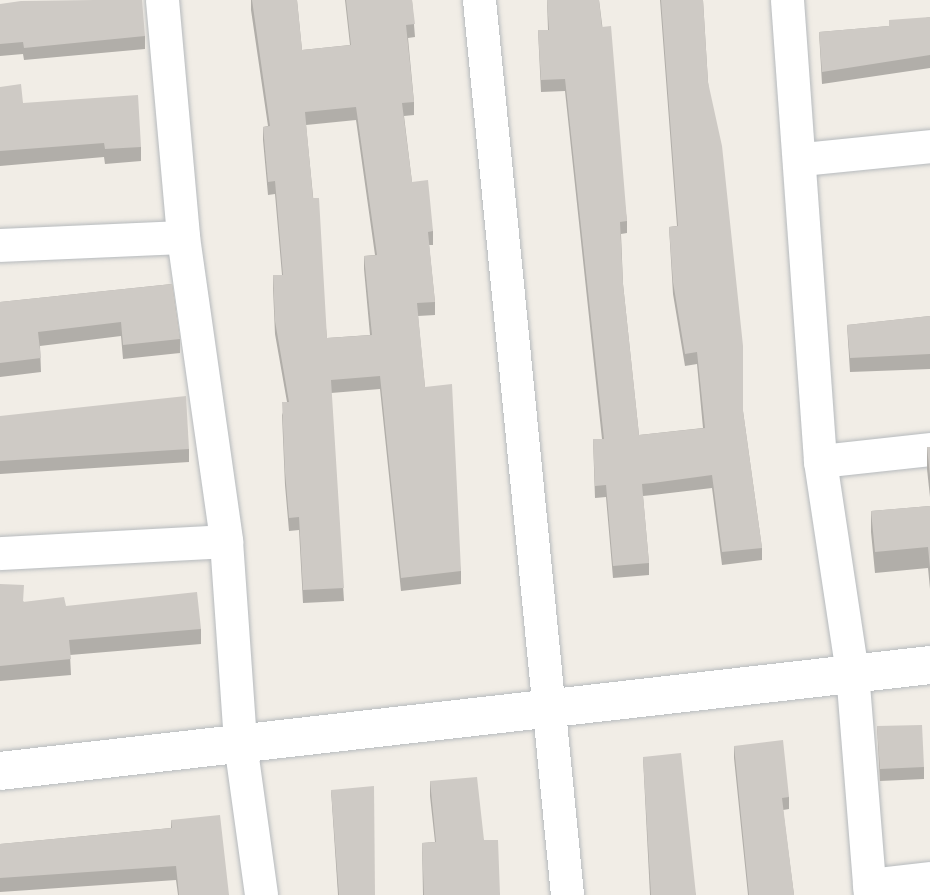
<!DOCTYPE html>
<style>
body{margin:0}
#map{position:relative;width:930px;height:895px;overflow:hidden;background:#f1ede6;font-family:"Source Sans 3",sans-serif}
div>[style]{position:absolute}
.roads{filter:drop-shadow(0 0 2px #b6babd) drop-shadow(0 0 2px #b6babd)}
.minor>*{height:33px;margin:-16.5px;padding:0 16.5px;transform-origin:16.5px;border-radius:16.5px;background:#fff}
.tertiary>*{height:38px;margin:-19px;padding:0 19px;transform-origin:19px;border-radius:19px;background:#fff}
.wall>*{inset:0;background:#b1aea9}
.building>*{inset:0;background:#cecac5}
span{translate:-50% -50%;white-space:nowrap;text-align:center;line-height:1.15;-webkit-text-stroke:7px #fff;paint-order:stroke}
</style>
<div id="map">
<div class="roads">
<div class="minor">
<i style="left:162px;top:0;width:238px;rotate:84.9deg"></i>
<i style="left:183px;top:237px;width:307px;rotate:81.9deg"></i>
<i style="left:226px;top:541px;width:202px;rotate:86deg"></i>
<i style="left:240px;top:743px;width:153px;rotate:82.1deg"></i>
<i style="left:479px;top:0;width:899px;rotate:84.38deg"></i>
<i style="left:787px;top:0;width:462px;rotate:85.9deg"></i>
<i style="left:820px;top:461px;width:213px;rotate:81.4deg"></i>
<i style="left:852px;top:672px;width:224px;rotate:85.4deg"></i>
<i style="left:803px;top:159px;width:128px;rotate:-5.8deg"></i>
<i style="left:0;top:245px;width:183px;rotate:-2.5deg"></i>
<i style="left:820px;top:461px;width:111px;rotate:-6.2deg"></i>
<i style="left:0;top:553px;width:226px;rotate:-3deg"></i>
<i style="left:869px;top:885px;width:61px;rotate:-6.5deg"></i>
</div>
<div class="tertiary">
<i style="left:0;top:771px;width:936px;rotate:-6.5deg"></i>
</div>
</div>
<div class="wall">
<i style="clip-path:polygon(evenodd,251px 0,297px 0,302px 50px,350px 45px,345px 0,412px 0,415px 37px,408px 38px,414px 102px,414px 115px,404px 116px,412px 182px,433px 231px,433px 245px,429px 245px,435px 302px,435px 315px,418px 316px,425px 387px,461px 571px,461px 584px,401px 591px,380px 389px,331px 393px,344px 601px,303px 603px,299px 530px,289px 531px,285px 485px,282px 415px,287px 402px,275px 334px,273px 288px,273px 275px,282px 275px,275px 194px,268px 195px,263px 140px,263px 127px,268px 126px,251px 10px,251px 0,356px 120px,375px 255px,364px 256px,364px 269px,370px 335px,327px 338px,306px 125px,356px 120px)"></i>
<i style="clip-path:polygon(547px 0,599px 0,627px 221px,627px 233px,621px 234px,623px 284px,639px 435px,703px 428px,697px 364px,685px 366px,673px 294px,669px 227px,677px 226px,660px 0,703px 0,708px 82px,743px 411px,762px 548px,762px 560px,722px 565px,712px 488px,653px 495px,643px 496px,649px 563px,649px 575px,613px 578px,606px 497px,595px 498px,593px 439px,602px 439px,565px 91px,541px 92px,538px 30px,548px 30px)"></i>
<i style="clip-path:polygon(0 4px,145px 36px,145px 49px,24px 60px,23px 54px,0 56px)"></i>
<i style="clip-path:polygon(930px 17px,930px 68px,822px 84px,819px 32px,889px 26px)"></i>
<i style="clip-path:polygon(0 87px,23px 103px,141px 147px,141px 161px,105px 164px,104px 157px,0 166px)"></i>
<i style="clip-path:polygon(172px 284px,180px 339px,180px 353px,123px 359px,121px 336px,40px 346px,41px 372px,0 377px,0 302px)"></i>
<i style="clip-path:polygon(930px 316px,930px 369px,850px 372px,847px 325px)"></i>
<i style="clip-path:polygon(0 416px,189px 449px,189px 462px,0 474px)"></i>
<i style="clip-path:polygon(927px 447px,930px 447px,930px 497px,927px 469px)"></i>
<i style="clip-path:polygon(930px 506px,930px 589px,928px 568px,875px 573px,871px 532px,871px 511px)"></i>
<i style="clip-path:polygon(0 584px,24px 602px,66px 606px,201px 629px,201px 644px,70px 655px,71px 675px,0 681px)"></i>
<i style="clip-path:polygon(877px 726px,924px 767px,924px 779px,880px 781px)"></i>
<i style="clip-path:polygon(734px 746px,789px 797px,789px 809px,783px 810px,794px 895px,748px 895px,734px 758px)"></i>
<i style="clip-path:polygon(643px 757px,696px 895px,650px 895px)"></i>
<i style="clip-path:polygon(430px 781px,484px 840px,500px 895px,423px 895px,422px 843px,435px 842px,430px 796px)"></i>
<i style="clip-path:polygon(331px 790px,375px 895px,338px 895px)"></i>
<i style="clip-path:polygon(171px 820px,229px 895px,178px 895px,176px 880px,0 892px,0 844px,171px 828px)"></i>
</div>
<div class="building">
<i style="clip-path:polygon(94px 0,142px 0,145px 36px,24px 48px,23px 42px,0 44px,0 4px,21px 1px)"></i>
<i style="clip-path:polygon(evenodd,252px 0,297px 0,302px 50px,351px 45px,346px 0,412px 0,415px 24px,406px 25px,414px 102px,402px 103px,412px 182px,428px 180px,433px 231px,428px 232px,435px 302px,417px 303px,425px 387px,452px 384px,461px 571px,401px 578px,380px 376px,331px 380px,344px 588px,303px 590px,299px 517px,289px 518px,285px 472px,282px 402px,289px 402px,275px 321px,273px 275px,283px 275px,275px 181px,268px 182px,263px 127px,270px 126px,252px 0,356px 107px,377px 255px,364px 256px,372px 335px,327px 338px,319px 198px,313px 198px,305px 112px,356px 107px)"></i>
<i style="clip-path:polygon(547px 0,599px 0,602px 27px,611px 26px,627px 221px,620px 222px,623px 284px,639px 435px,705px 428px,697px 352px,685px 354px,673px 282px,669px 227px,678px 226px,661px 0,703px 0,708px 82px,722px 146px,743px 346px,743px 411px,762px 548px,722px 552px,712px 475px,653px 483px,642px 484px,649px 563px,613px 566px,606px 485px,595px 486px,593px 439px,604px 439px,565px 79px,541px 80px,538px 30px,549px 30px)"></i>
<i style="clip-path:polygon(930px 17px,930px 55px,822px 72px,819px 32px,889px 26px,889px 20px)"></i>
<i style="clip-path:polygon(21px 84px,23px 103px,138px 95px,141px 147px,105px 149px,104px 143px,0 151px,0 87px)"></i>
<i style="clip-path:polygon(172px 284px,180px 339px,123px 345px,121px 322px,38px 332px,41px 358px,0 363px,0 302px)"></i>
<i style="clip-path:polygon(930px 316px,930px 354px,850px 358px,847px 325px)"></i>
<i style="clip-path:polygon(186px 396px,189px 449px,0 461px,0 416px)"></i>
<i style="clip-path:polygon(927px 447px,930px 447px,930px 476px)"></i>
<i style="clip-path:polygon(930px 506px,930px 568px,928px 547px,875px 552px,871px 511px)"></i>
<i style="clip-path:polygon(0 584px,24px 585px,23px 602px,64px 597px,66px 606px,197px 592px,201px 629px,69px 640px,71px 659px,0 666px)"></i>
<i style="clip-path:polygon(922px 725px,924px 767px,880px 769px,877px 726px)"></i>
<i style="clip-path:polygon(783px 740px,789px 797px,782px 798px,794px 895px,749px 895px,734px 746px)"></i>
<i style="clip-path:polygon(681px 753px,696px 895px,651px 895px,643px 757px)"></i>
<i style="clip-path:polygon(477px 777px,484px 840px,498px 840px,500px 895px,424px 895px,422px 843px,436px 842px,430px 781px)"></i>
<i style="clip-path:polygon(374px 786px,375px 895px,339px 895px,331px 790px)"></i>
<i style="clip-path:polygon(220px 815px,229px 895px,179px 895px,176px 866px,0 878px,0 844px,172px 828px,171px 820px)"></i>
</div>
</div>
